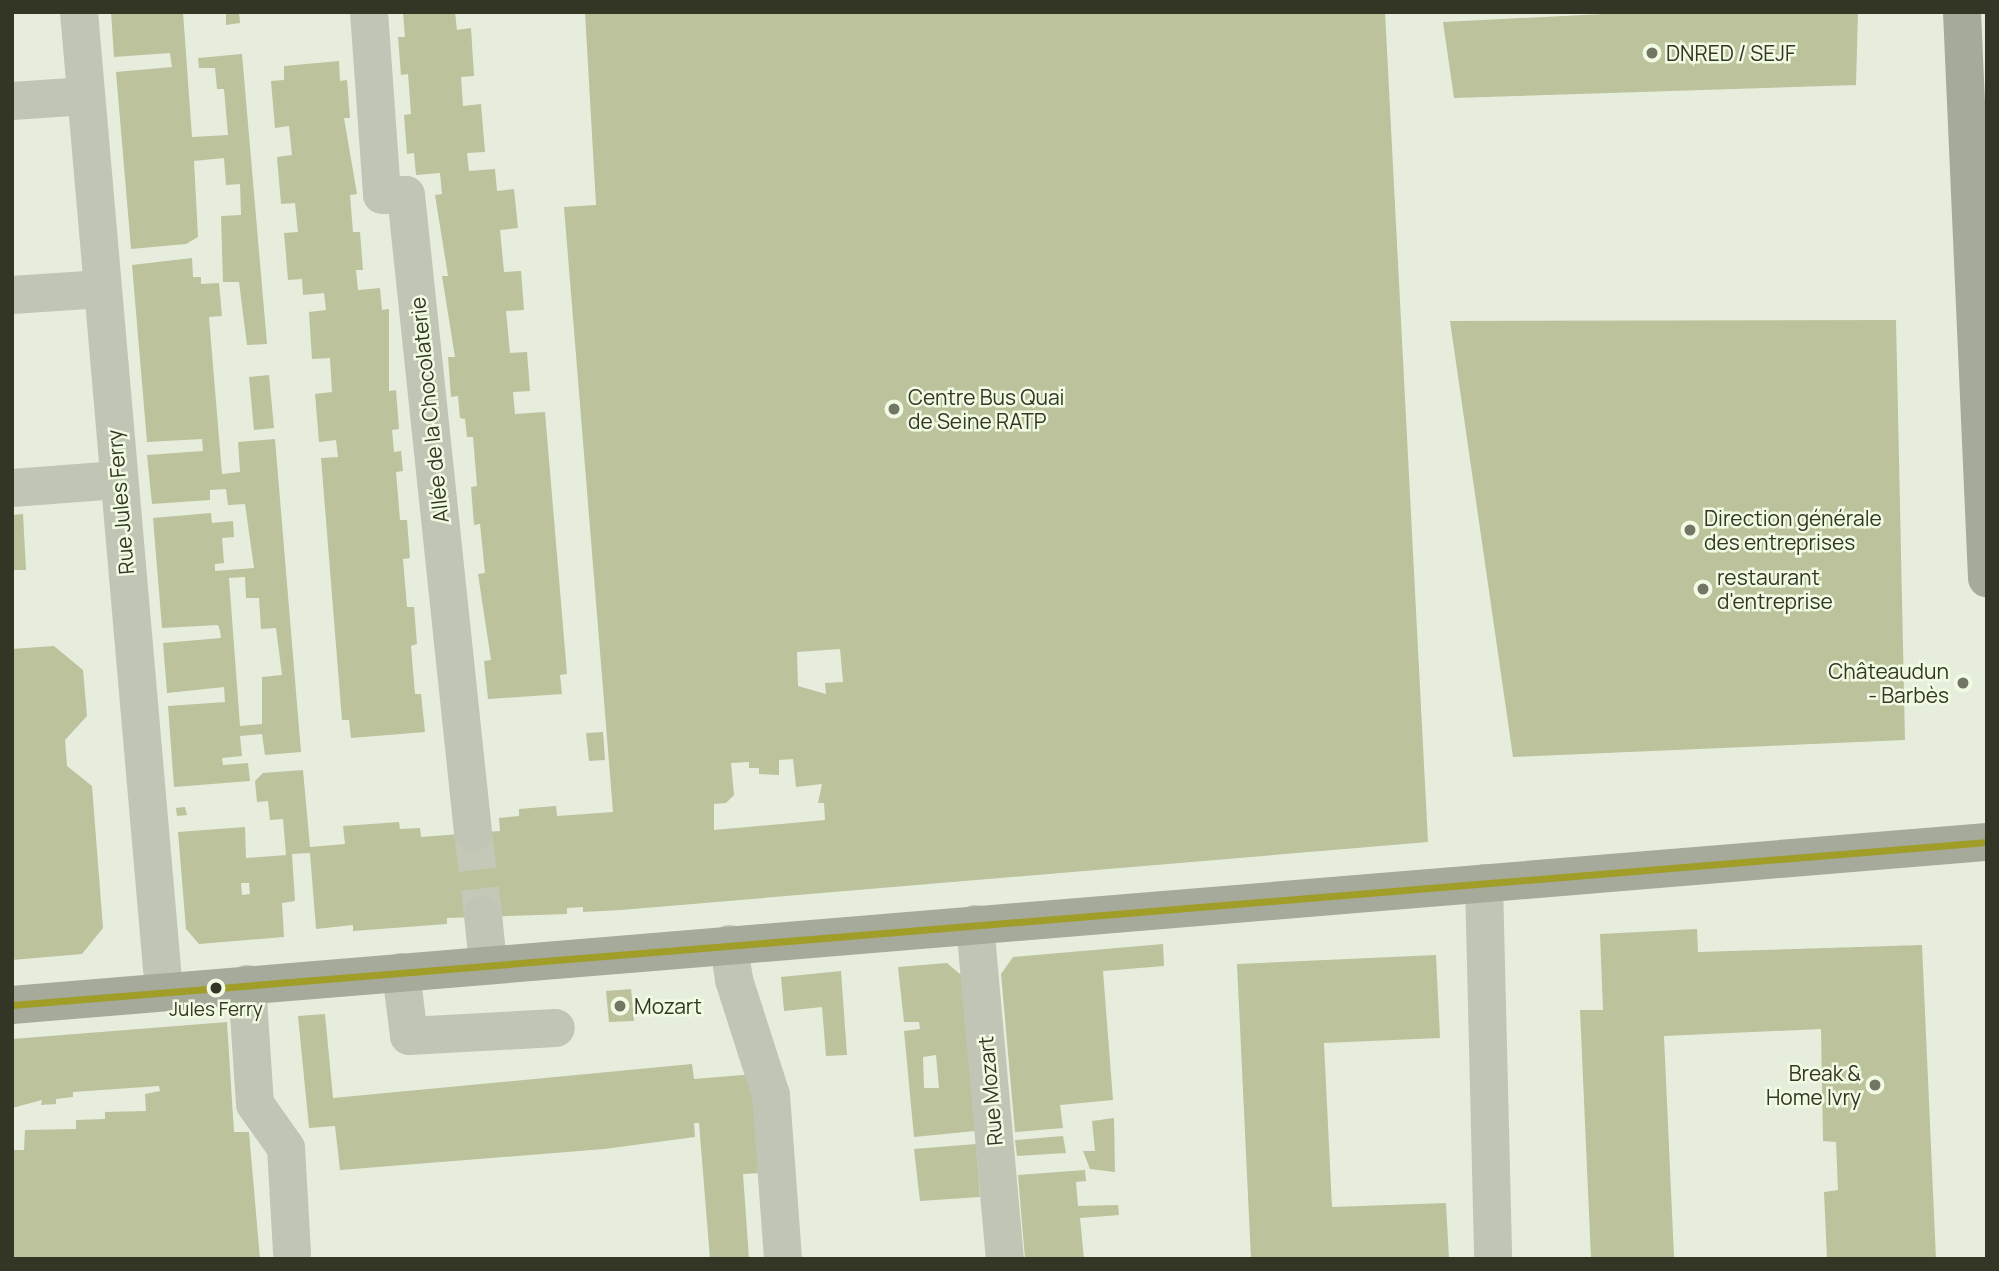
<!DOCTYPE html>
<meta charset="utf-8">
<style>
body{margin:0}
#map{position:relative;width:1999px;height:1271px;overflow:hidden;background:#e7eddc;font-family:Manrope,sans-serif}
div>[style]{position:absolute}
.building>*{inset:0;background:#bcc29c}
.minor-tunnel>*{height:38px;margin-top:-19px;transform-origin:0;background:repeating-linear-gradient(90deg,#c3c8b7 0 38px,transparent 0 57px)}
.minor>*{height:38px;margin:-19px;padding:0 19px;transform-origin:19px;border-radius:19px;background:#c0c5b6}
.major>*{height:38px;margin:-19px;padding:0 19px;transform-origin:19px;border-radius:19px;background:#a6aa9b}
.bus-1>*{height:7px;margin:-3.5px;padding:0 3.5px;transform-origin:3.5px;border-radius:3.5px;background:#a09d28}
.dots>*{width:19px;height:19px;translate:-50% -50%;box-sizing:border-box;border:4px solid #f1fbe3;border-radius:50%}
span{translate:-50% -50%;white-space:nowrap;text-align:center;line-height:1.15;-webkit-text-stroke:5px #f1fbe3;paint-order:stroke}
.bus-label{font-size:19px;color:#333625}
.poi-label{font-size:21px;color:#333625}
.left{translate:0 -50%;text-align:left}
.right{translate:-100% -50%;text-align:right}
.street-label{font-size:21px;color:#333625}
.frame{position:absolute;inset:0;border:14px solid #333625;pointer-events:none}
</style>
<div id="map">
<div class="building">
<i style="clip-path:polygon(111px 12px,183px 12px,192px 137px,228px 135px,224px 89px,217px 89px,215px 68px,199px 68px,198px 58px,242px 54px,267px 344px,247px 345px,239px 282px,223px 282px,221px 216px,241px 215px,240px 184px,226px 185px,224px 158px,194px 161px,198px 237px,186px 244px,131px 249px,116px 72px,172px 67px,171px 61px,170px 53px,114px 57px)"></i>
<i style="clip-path:polygon(226px 12px,239px 12px,240px 23px,226px 25px)"></i>
<i style="clip-path:polygon(403px 12px,455px 12px,457px 30px,471px 28px,474px 76px,461px 77px,463px 106px,481px 104px,485px 152px,467px 153px,469px 171px,495px 169px,497px 191px,514px 189px,518px 228px,500px 230px,504px 272px,521px 271px,524px 310px,506px 311px,510px 353px,527px 352px,530px 391px,513px 392px,515px 414px,545px 412px,567px 674px,560px 675px,562px 694px,488px 699px,484px 661px,491px 660px,478px 574px,485px 573px,480px 524px,474px 525px,471px 487px,477px 486px,473px 437px,467px 437px,465px 419px,460px 418px,458px 396px,451px 397px,448px 357px,455px 357px,442px 276px,448px 276px,435px 195px,442px 194px,440px 173px,416px 175px,414px 153px,407px 154px,404px 115px,411px 114px,408px 74px,401px 75px,398px 37px,405px 37px)"></i>
<i style="clip-path:polygon(evenodd,585px 12px,1385px 12px,1428px 842px,621px 910px,583px 912px,583px 907px,567px 908px,567px 914px,447px 918px,447px 924px,353px 931px,353px 925px,316px 929px,310px 853px,292px 854px,295px 901px,282px 903px,284px 937px,199px 944px,186px 929px,178px 832px,245px 827px,246px 858px,286px 855px,283px 819px,270px 820px,268px 801px,257px 802px,255px 781px,263px 773px,303px 770px,310px 847px,345px 844px,343px 826px,399px 822px,400px 829px,420px 828px,421px 837px,500px 831px,499px 818px,519px 816px,519px 809px,556px 806px,557px 816px,613px 812px,564px 207px,596px 205px,585px 12px,840px 649px,843px 682px,825px 683px,826px 694px,798px 686px,797px 652px,840px 649px,585px 12px,793px 759px,796px 787px,822px 784px,818px 803px,824px 803px,825px 820px,714px 830px,714px 804px,726px 803px,734px 795px,731px 763px,749px 762px,749px 768px,759px 768px,759px 774px,779px 775px,779px 760px,793px 759px,585px 12px,241px 883px,249px 883px,250px 894px,242px 895px,241px 883px)"></i>
<i style="clip-path:polygon(1644px 12px,1858px 12px,1856px 85px,1454px 98px,1443px 22px)"></i>
<i style="clip-path:polygon(339px 61px,340px 81px,347px 80px,350px 118px,344px 118px,357px 194px,350px 195px,353px 232px,360px 232px,363px 270px,356px 270px,358px 290px,380px 288px,382px 310px,389px 309px,389px 391px,396px 390px,399px 429px,392px 430px,394px 452px,401px 451px,403px 471px,396px 472px,400px 520px,407px 520px,410px 558px,403px 559px,407px 607px,414px 607px,417px 644px,411px 646px,415px 694px,421px 694px,425px 732px,351px 738px,349px 720px,342px 720px,321px 458px,338px 457px,336px 440px,319px 442px,315px 394px,332px 392px,330px 358px,312px 359px,309px 312px,326px 310px,324px 293px,303px 295px,302px 279px,288px 280px,284px 233px,298px 232px,295px 203px,281px 204px,277px 157px,292px 155px,289px 126px,275px 128px,271px 81px,284px 80px,284px 66px)"></i>
<i style="clip-path:polygon(evenodd,192px 258px,193px 277px,201px 277px,201px 284px,219px 283px,222px 316px,209px 317px,222px 474px,240px 472px,238px 442px,275px 439px,301px 752px,265px 755px,262px 734px,240px 736px,242px 756px,222px 758px,223px 765px,248px 763px,250px 781px,174px 787px,168px 706px,225px 702px,224px 687px,167px 693px,163px 643px,221px 638px,220px 631px,218px 625px,162px 628px,153px 518px,211px 513px,212px 523px,233px 521px,234px 537px,222px 538px,224px 563px,215px 564px,215px 571px,254px 568px,245px 504px,228px 505px,226px 489px,210px 490px,210px 500px,152px 504px,147px 455px,203px 451px,202px 439px,147px 442px,132px 265px,192px 258px,245px 577px,246px 598px,259px 598px,261px 629px,276px 628px,282px 675px,262px 677px,262px 724px,240px 726px,229px 578px,245px 577px)"></i>
<i style="clip-path:polygon(1896px 320px,1905px 740px,1513px 757px,1450px 321px)"></i>
<i style="clip-path:polygon(269px 375px,274px 428px,254px 430px,249px 377px)"></i>
<i style="clip-path:polygon(23px 514px,26px 570px,12px 570px,12px 515px)"></i>
<i style="clip-path:polygon(54px 646px,83px 670px,87px 716px,65px 740px,67px 766px,92px 786px,103px 928px,82px 954px,12px 960px,12px 649px)"></i>
<i style="clip-path:polygon(603px 732px,605px 760px,589px 761px,586px 733px)"></i>
<i style="clip-path:polygon(185px 807px,187px 815px,177px 816px,176px 808px)"></i>
<i style="clip-path:polygon(1697px 929px,1698px 952px,1922px 945px,1936px 1259px,1827px 1259px,1824px 1192px,1838px 1190px,1836px 1142px,1823px 1141px,1821px 1029px,1664px 1036px,1674px 1257px,1591px 1259px,1580px 1010px,1603px 1010px,1600px 934px)"></i>
<i style="clip-path:polygon(1163px 944px,1164px 966px,1103px 971px,1113px 1100px,1060px 1105px,1063px 1128px,1015px 1132px,1001px 974px,1013px 957px)"></i>
<i style="clip-path:polygon(1436px 955px,1440px 1038px,1324px 1043px,1332px 1207px,1446px 1203px,1449px 1259px,1251px 1259px,1237px 964px)"></i>
<i style="clip-path:polygon(evenodd,947px 963px,961px 975px,975px 1131px,914px 1137px,904px 1031px,920px 1029px,919px 1022px,904px 1022px,898px 967px,947px 963px,936px 1055px,939px 1088px,924px 1088px,923px 1057px,936px 1055px)"></i>
<i style="clip-path:polygon(841px 971px,847px 1055px,826px 1056px,822px 1007px,784px 1011px,781px 977px)"></i>
<i style="clip-path:polygon(631px 989px,634px 1021px,609px 1022px,606px 991px)"></i>
<i style="clip-path:polygon(325px 1014px,333px 1098px,692px 1064px,694px 1079px,755px 1074px,762px 1173px,743px 1174px,749px 1259px,710px 1259px,699px 1123px,694px 1123px,695px 1137px,604px 1149px,340px 1170px,335px 1126px,309px 1128px,298px 1016px)"></i>
<i style="clip-path:polygon(227px 1022px,234px 1132px,249px 1132px,260px 1259px,12px 1259px,12px 1150px,24px 1150px,25px 1130px,76px 1129px,76px 1120px,105px 1119px,105px 1112px,146px 1111px,145px 1094px,160px 1091px,159px 1086px,73px 1092px,73px 1097px,56px 1099px,56px 1104px,41px 1105px,42px 1100px,12px 1108px,12px 1039px)"></i>
<i style="clip-path:polygon(1114px 1118px,1115px 1172px,1090px 1169px,1083px 1151px,1095px 1151px,1092px 1121px)"></i>
<i style="clip-path:polygon(1063px 1136px,1066px 1153px,1017px 1156px,1015px 1140px)"></i>
<i style="clip-path:polygon(976px 1144px,980px 1197px,920px 1201px,914px 1149px)"></i>
<i style="clip-path:polygon(1085px 1170px,1086px 1181px,1076px 1182px,1078px 1206px,1118px 1205px,1119px 1215px,1080px 1218px,1084px 1259px,1025px 1259px,1018px 1175px)"></i>
</div>
<div class="minor-tunnel">
<i style="left:473px;top:832px;width:84px;rotate:83.1deg"></i>
</div>
<div class="minor">
<i style="left:79px;top:12px;width:983px;rotate:85.04deg"></i>
<i style="left:369px;top:12px;width:183px;rotate:85.9deg"></i>
<i style="left:382px;top:195px;width:24px"></i>
<i style="left:406px;top:195px;width:641px;rotate:84deg"></i>
<i style="left:12px;top:101px;width:74px;rotate:-3.9deg"></i>
<i style="left:12px;top:295px;width:90px;rotate:-3.8deg"></i>
<i style="left:12px;top:488px;width:106px;rotate:-4.3deg"></i>
<i style="left:1484px;top:883px;width:376px;rotate:88.6deg"></i>
<i style="left:483px;top:915px;width:49px;rotate:84.2deg"></i>
<i style="left:975px;top:924px;width:336px;rotate:84.9deg"></i>
<i style="left:729px;top:944px;width:36px;rotate:82deg"></i>
<i style="left:734px;top:980px;width:121px;rotate:72.2deg"></i>
<i style="left:771px;top:1095px;width:164px;rotate:85.8deg"></i>
<i style="left:401px;top:972px;width:64px;rotate:82.9deg"></i>
<i style="left:409px;top:1036px;width:147px;rotate:-3.1deg"></i>
<i style="left:247px;top:984px;width:120px;rotate:86.2deg"></i>
<i style="left:255px;top:1104px;width:54px;rotate:54.8deg"></i>
<i style="left:286px;top:1148px;width:105px;rotate:86.7deg"></i>
</div>
<div class="major">
<i style="left:1962px;top:12px;width:567px;rotate:87.47deg"></i>
<i style="left:12px;top:1005px;width:1982px;rotate:-4.72deg"></i>
</div>
<div class="bus-1">
<i style="left:12px;top:1005px;width:1982px;rotate:-4.72deg"></i>
</div>
<div class="dots">
<i style="left:1652px;top:53px;background:#727665"></i>
<i style="left:894px;top:409px;background:#727665"></i>
<i style="left:1690px;top:530px;background:#727665"></i>
<i style="left:1703px;top:589px;background:#727665"></i>
<i style="left:1963px;top:683px;background:#727665"></i>
<i style="left:216px;top:988px;background:#333625"></i>
<i style="left:620px;top:1006px;background:#727665"></i>
<i style="left:1875px;top:1085px;background:#727665"></i>
</div>
<div class="bus-label">
<span style="left:216px;top:1010px">Jules Ferry</span>
</div>
<div class="poi-label">
<span class="left" style="left:1666px;top:53px">DNRED / SEJF</span>
<span class="left" style="left:908px;top:409px">Centre Bus Quai<br>de Seine RATP</span>
<span class="left" style="left:1704px;top:530px">Direction générale<br>des entreprises</span>
<span class="left" style="left:1717px;top:589px">restaurant<br>d'entreprise</span>
<span class="right" style="left:1949px;top:683px">Châteaudun<br>- Barbès</span>
<span class="left" style="left:634px;top:1006px">Mozart</span>
<span class="right" style="left:1861px;top:1085px">Break &amp;<br>Home Ivry</span>
</div>
<div class="street-label">
<span style="left:429px;top:410px;rotate:-96deg">Allée de la Chocolaterie</span>
<span style="left:120px;top:502px;rotate:-95deg">Rue Jules Ferry</span>
<span style="left:990px;top:1091px;rotate:-95deg">Rue Mozart</span>
</div>
<div class="frame"></div>
</div>
